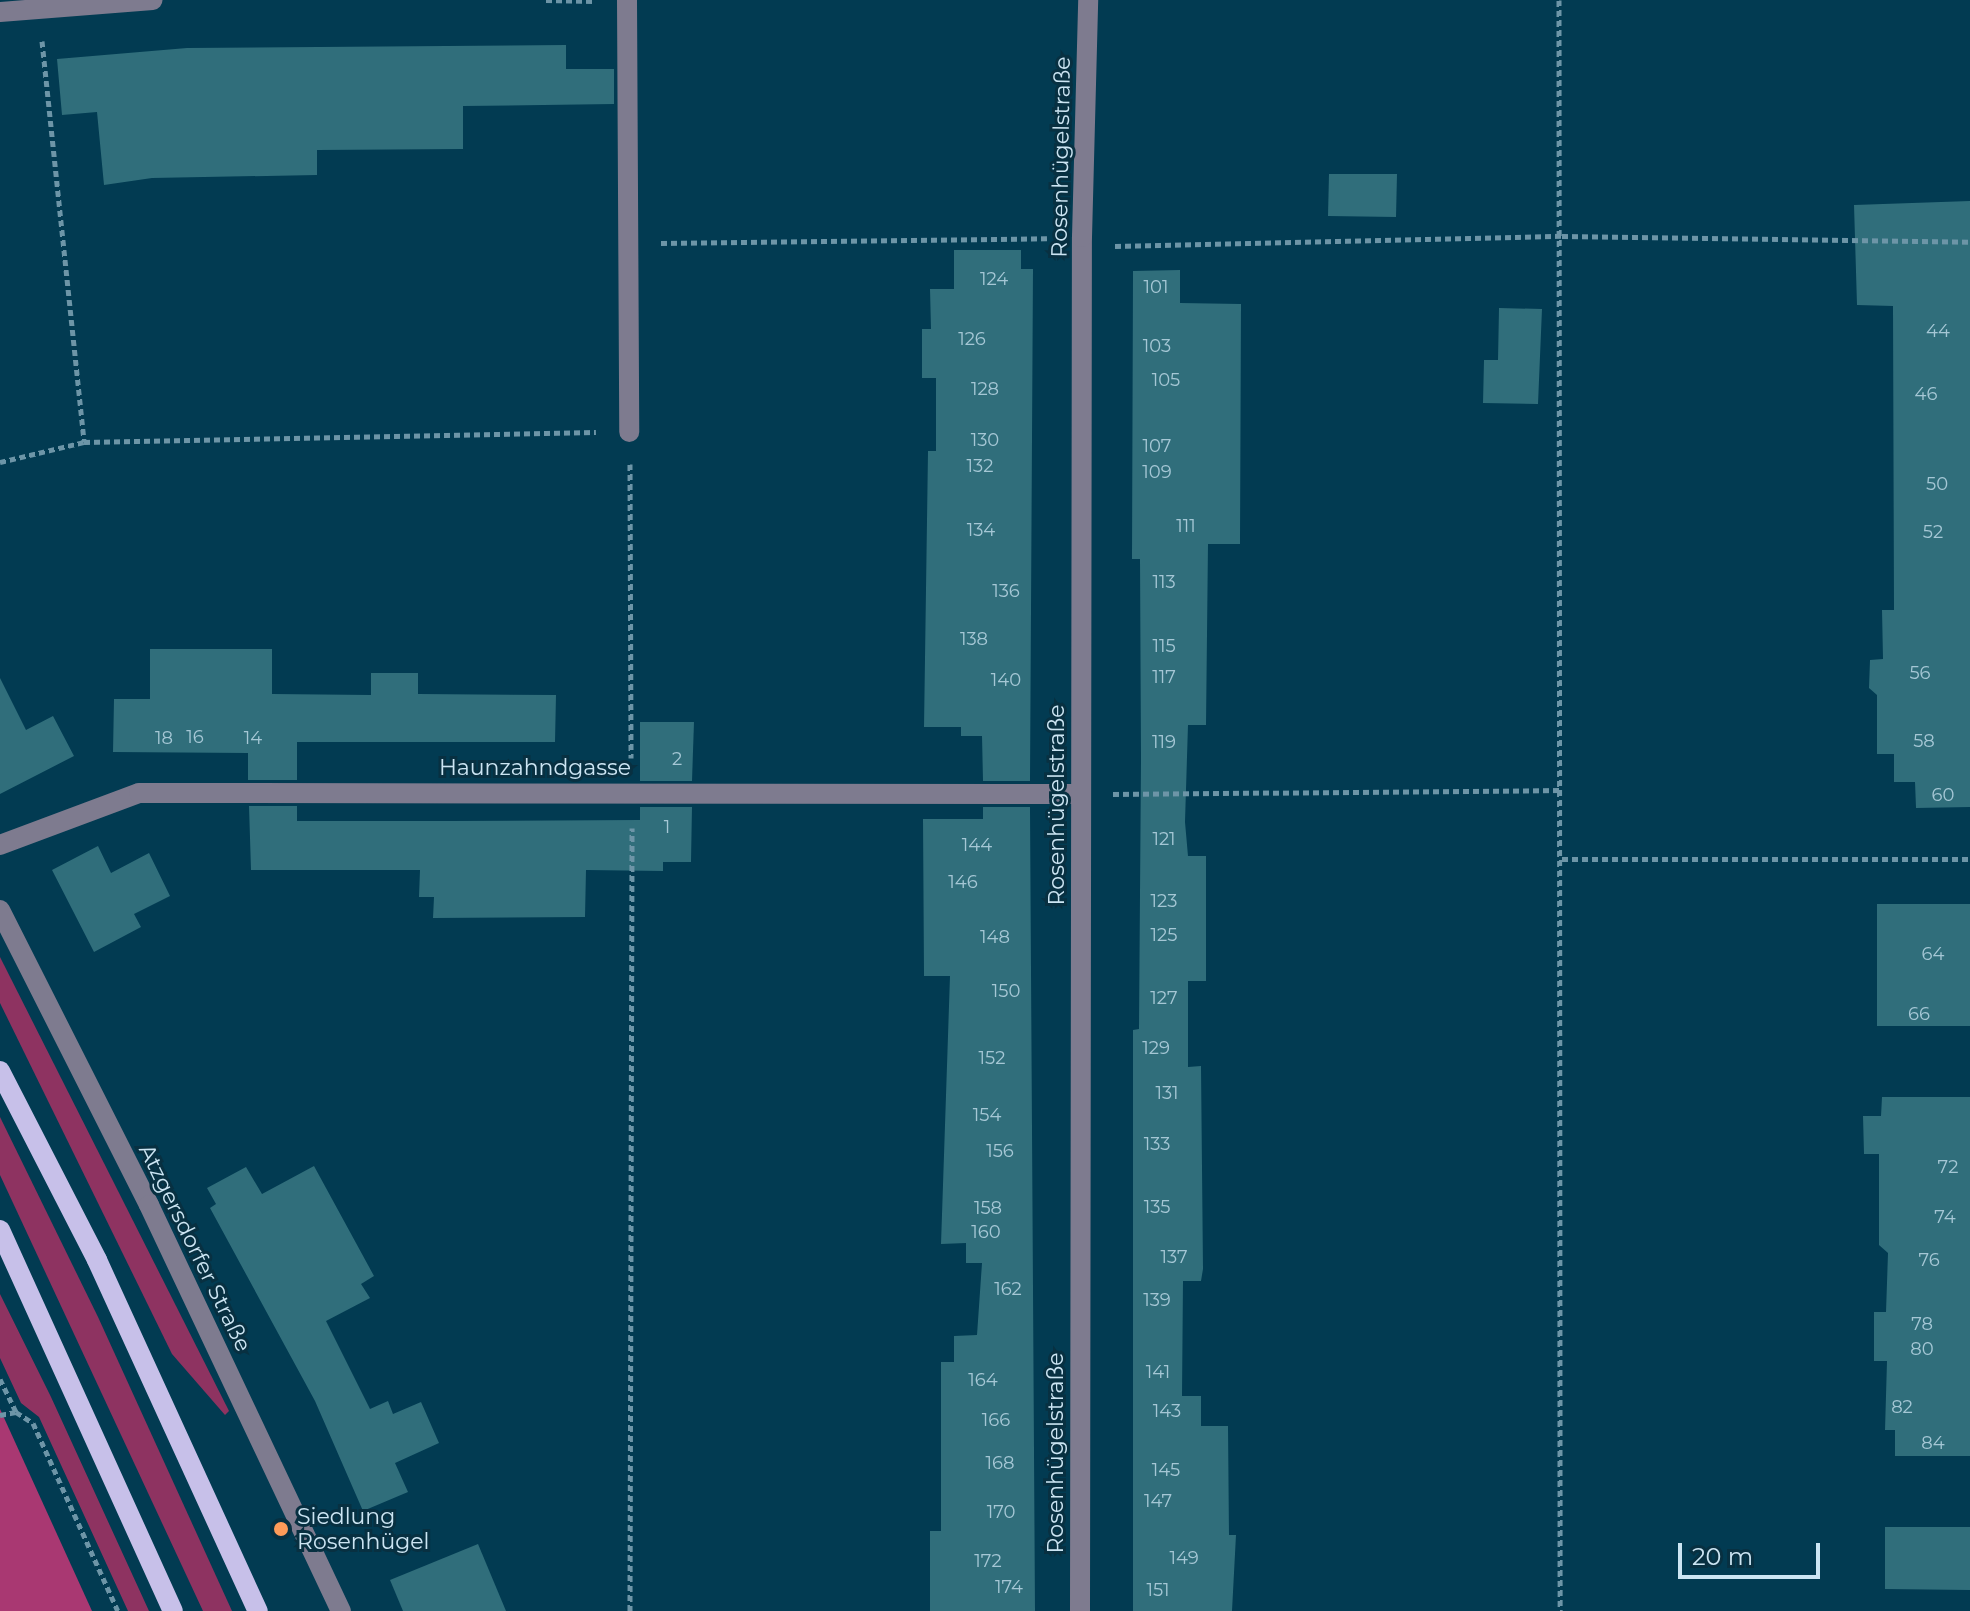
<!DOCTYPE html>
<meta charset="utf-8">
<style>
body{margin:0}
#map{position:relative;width:1970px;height:1611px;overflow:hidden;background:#023b52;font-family:Montserrat,sans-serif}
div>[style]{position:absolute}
.green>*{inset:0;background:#8e3361}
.forest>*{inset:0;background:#a93872}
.building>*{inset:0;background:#306e7b}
.path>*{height:5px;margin-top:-2.5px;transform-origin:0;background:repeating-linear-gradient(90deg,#6d95a7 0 6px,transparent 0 10px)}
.minor>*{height:20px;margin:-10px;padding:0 10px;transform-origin:10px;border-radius:10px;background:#7e7b8f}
.major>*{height:20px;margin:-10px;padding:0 10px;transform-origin:10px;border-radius:10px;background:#c7c0e9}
.dots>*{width:22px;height:22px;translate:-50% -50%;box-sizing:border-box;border:4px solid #083041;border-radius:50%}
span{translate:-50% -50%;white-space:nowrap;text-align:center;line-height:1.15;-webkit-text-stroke:6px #083041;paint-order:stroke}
.number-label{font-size:18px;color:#a5c7d5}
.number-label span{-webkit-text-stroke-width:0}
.street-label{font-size:22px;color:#cce5f3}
.poi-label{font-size:22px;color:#cce5f3}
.left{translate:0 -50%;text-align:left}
.scale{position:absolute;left:1678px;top:1543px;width:142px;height:36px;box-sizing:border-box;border:4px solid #cce5f3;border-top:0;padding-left:10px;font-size:24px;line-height:28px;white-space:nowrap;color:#cce5f3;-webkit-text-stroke:6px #083041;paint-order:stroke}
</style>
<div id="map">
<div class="green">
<i style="clip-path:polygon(0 957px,229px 1411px,225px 1415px,172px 1354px,0 1003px)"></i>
<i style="clip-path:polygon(0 1117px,98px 1317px,232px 1611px,203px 1611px,0 1175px)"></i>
<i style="clip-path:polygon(0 1294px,51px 1397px,149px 1611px,128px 1611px,39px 1417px,21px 1403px,0 1358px)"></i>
</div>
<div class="forest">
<i style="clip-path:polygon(0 1409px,92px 1611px,0 1611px)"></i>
</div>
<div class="building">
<i style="clip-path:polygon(566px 45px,566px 69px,614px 69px,614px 104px,463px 106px,463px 149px,317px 150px,317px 175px,152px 178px,104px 185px,97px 112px,62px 115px,57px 59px,187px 48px)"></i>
<i style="clip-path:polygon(1329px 174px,1397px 174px,1396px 217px,1328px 216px)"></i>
<i style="clip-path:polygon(1970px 201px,1970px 807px,1916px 808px,1915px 782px,1894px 782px,1894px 754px,1877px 754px,1877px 695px,1869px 688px,1870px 660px,1883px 659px,1882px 610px,1894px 610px,1893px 306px,1857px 305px,1854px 205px)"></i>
<i style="clip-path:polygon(954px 250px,1021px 250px,1021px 269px,1033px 269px,1030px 781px,983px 781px,982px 736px,961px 736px,961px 727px,924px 727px,928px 451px,936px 451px,936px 378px,922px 378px,922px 329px,931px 329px,930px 289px,954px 289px)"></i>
<i style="clip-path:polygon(1180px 270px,1180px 303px,1241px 304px,1240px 544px,1208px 544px,1206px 725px,1188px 725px,1185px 822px,1188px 856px,1206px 856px,1206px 981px,1188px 981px,1188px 1067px,1201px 1066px,1203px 1269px,1201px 1281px,1183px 1281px,1182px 1396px,1201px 1396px,1201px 1426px,1228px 1426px,1229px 1535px,1236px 1535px,1232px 1611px,1133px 1611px,1133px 1030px,1139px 1029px,1141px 759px,1140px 559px,1132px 559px,1133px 271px)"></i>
<i style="clip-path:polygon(1499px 308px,1542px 309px,1538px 404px,1483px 403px,1484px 360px,1498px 360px)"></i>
<i style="clip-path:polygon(150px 649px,272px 649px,272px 694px,371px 695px,371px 673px,418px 673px,418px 694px,556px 695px,555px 742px,297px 742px,297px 780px,248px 780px,248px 753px,113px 752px,114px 699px,150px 699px)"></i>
<i style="clip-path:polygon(0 678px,26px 730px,53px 716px,74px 756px,0 794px)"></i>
<i style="clip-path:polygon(640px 722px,694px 722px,692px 781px,640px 781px)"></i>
<i style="clip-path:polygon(249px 806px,297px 806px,297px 821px,450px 821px,640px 820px,640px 807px,692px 807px,691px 862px,663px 862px,663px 871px,586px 870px,585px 917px,433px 918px,434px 897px,419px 897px,420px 870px,251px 870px)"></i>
<i style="clip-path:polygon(983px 807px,1030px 807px,1035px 1611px,930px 1611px,930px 1531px,941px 1531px,941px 1362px,954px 1362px,954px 1336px,977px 1335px,982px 1263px,966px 1263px,966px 1243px,941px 1244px,950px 976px,924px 976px,923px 819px,983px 819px)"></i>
<i style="clip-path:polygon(98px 846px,111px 873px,149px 853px,170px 896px,134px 914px,141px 927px,94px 952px,52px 870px)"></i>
<i style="clip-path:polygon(1877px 904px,1970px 904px,1970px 1026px,1877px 1026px)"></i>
<i style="clip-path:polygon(1882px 1097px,1970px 1097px,1970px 1456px,1895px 1456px,1895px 1430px,1885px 1430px,1887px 1361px,1874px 1361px,1874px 1312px,1886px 1312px,1888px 1253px,1879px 1245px,1879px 1154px,1864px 1154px,1863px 1116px,1881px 1116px)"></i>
<i style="clip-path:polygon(314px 1166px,374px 1276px,361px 1284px,370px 1298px,326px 1321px,370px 1409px,388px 1401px,393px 1414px,421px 1402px,439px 1443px,395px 1463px,408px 1492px,363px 1511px,315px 1401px,210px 1208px,216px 1204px,207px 1188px,246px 1167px,262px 1194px)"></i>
<i style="clip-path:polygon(1885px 1527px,1970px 1527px,1970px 1590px,1885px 1589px)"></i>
<i style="clip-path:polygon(478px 1544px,506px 1611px,403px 1611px,390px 1580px)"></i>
</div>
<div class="path">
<i style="left:546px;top:0;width:47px;rotate:1.2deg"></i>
<i style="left:1559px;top:0;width:1611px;rotate:89.96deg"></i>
<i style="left:42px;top:41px;width:403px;rotate:84deg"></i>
<i style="left:661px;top:243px;width:386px;rotate:-0.7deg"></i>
<i style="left:1115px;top:246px;width:447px;rotate:-1.3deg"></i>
<i style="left:1562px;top:236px;width:408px;rotate:0.8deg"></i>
<i style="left:0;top:462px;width:86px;rotate:-13.4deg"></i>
<i style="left:84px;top:442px;width:512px;rotate:-1.12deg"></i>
<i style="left:630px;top:464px;width:294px;rotate:89.8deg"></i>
<i style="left:1113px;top:794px;width:447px;rotate:-0.5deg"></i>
<i style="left:1562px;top:859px;width:408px"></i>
<i style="left:0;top:1379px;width:37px;rotate:64deg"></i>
<i style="left:16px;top:1412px;width:20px;rotate:33deg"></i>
<i style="left:33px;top:1423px;width:206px;rotate:65.7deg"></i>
<i style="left:0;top:1415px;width:16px;rotate:-11deg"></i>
<i style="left:630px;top:1611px;width:783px;rotate:-89.85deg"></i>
</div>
<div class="minor">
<i style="left:627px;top:0;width:432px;rotate:89.7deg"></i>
<i style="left:0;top:12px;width:153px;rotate:-4.5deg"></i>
<i style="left:0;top:845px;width:148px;rotate:-20.5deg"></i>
<i style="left:139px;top:793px;width:941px;rotate:0.06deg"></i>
<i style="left:0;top:910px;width:330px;rotate:63.2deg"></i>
<i style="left:149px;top:1205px;width:449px;rotate:64.7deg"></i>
<i style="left:1080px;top:1611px;width:1374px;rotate:-89.92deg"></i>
<i style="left:1082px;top:237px;width:237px;rotate:-88.5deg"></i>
</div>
<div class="major">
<i style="left:0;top:1071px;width:212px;rotate:62.8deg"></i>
<i style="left:97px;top:1260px;width:386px;rotate:65.4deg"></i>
<i style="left:0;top:1230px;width:418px;rotate:65.6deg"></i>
</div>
<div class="dots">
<i style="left:281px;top:1529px;background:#ff9b59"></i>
</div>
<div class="number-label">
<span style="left:994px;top:279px">124</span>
<span style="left:1156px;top:287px">101</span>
<span style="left:1938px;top:331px">44</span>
<span style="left:972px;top:339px">126</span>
<span style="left:1157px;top:346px">103</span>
<span style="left:1166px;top:380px">105</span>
<span style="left:985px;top:389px">128</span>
<span style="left:1926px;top:394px">46</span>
<span style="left:985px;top:440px">130</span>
<span style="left:1157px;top:446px">107</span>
<span style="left:980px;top:466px">132</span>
<span style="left:1157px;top:472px">109</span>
<span style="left:1937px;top:484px">50</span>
<span style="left:1186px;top:526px">111</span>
<span style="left:981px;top:530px">134</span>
<span style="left:1933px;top:532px">52</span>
<span style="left:1164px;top:582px">113</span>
<span style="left:1006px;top:591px">136</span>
<span style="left:974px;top:639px">138</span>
<span style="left:1164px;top:646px">115</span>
<span style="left:1920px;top:673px">56</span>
<span style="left:1164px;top:677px">117</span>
<span style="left:1006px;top:680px">140</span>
<span style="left:195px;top:737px">16</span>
<span style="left:164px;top:738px">18</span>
<span style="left:253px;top:738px">14</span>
<span style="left:1924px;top:741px">58</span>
<span style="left:1164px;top:742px">119</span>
<span style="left:677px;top:759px">2</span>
<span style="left:1943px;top:795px">60</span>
<span style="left:667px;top:827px">1</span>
<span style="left:1164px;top:839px">121</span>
<span style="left:977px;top:845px">144</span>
<span style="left:963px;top:882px">146</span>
<span style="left:1164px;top:901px">123</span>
<span style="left:1164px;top:935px">125</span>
<span style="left:995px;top:937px">148</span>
<span style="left:1933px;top:954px">64</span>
<span style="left:1006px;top:991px">150</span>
<span style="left:1164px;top:998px">127</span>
<span style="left:1919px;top:1014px">66</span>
<span style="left:1156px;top:1048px">129</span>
<span style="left:992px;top:1058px">152</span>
<span style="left:1167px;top:1093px">131</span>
<span style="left:987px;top:1115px">154</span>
<span style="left:1157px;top:1144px">133</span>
<span style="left:1000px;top:1151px">156</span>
<span style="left:1948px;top:1167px">72</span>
<span style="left:1157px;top:1207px">135</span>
<span style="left:988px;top:1208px">158</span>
<span style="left:1945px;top:1217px">74</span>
<span style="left:986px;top:1232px">160</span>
<span style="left:1174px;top:1257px">137</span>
<span style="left:1929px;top:1260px">76</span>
<span style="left:1008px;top:1289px">162</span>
<span style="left:1157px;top:1300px">139</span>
<span style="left:1922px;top:1324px">78</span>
<span style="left:1922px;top:1349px">80</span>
<span style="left:1158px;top:1372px">141</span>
<span style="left:983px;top:1380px">164</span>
<span style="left:1902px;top:1407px">82</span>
<span style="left:1167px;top:1411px">143</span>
<span style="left:996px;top:1420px">166</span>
<span style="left:1933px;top:1443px">84</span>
<span style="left:1000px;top:1463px">168</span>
<span style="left:1166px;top:1470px">145</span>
<span style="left:1158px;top:1501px">147</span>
<span style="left:1001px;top:1512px">170</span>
<span style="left:1184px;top:1558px">149</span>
<span style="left:988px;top:1561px">172</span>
<span style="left:1009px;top:1587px">174</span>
<span style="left:1158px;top:1590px">151</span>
</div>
<div class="street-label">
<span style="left:1061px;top:157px;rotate:-89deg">Rosenhügelstraße</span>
<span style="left:535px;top:768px">Haunzahndgasse</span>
<span style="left:1057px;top:805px;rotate:-90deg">Rosenhügelstraße</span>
<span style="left:195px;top:1248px;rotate:64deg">Atzgersdorfer Straße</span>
<span style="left:1056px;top:1453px;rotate:-90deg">Rosenhügelstraße</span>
</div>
<div class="poi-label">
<span class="left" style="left:297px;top:1529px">Siedlung<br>Rosenhügel</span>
</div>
<div class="scale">20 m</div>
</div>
